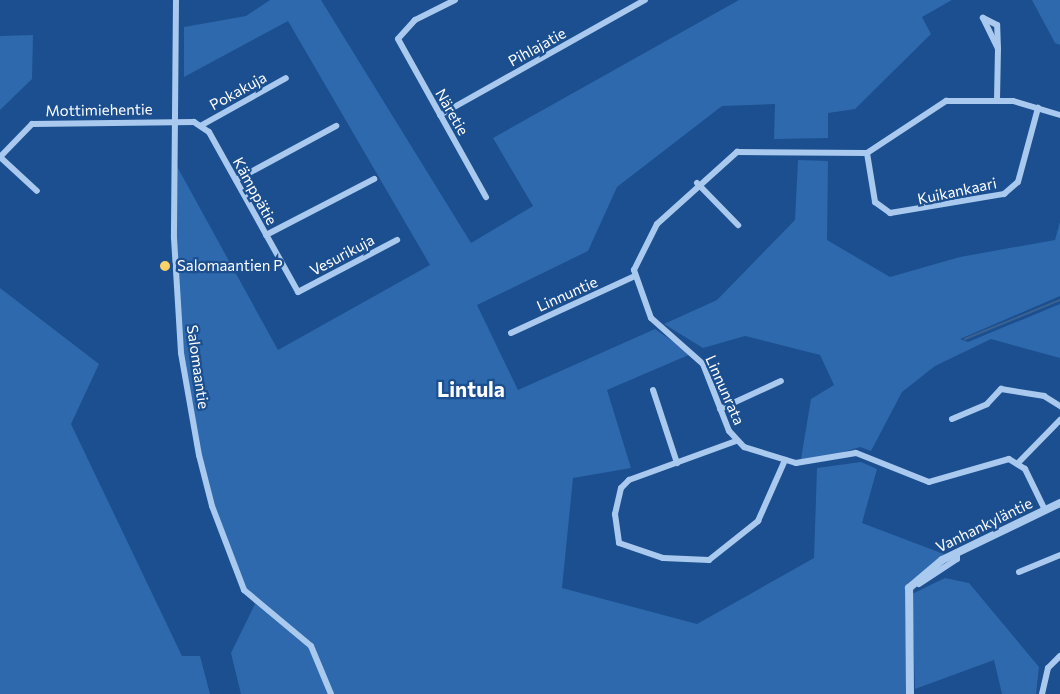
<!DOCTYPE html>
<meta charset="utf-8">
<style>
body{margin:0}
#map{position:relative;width:1060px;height:694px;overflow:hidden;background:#1b4f8f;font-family:Commissioner,sans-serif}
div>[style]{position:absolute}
.green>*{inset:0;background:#2e69ad}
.stream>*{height:2px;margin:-1px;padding:0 1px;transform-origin:1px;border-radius:1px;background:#3c6290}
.minor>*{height:6px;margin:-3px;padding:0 3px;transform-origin:3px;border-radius:3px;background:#a9c9ee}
.tertiary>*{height:8px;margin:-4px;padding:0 4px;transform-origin:4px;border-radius:4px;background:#a9c9ee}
.dots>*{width:16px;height:16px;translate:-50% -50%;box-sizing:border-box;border:3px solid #1b4f8f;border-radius:50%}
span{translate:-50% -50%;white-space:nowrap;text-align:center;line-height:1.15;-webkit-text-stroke:4.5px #1b4f8f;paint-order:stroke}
.street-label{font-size:15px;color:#fff}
.poi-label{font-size:15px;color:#fff}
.left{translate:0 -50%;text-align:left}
.district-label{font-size:21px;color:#fff;font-weight:700}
</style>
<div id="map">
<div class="green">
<i style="clip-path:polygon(270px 0,321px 0,471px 243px,533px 206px,493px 138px,739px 0,952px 0,922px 17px,931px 34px,855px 109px,828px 113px,828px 138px,774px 139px,775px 104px,722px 106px,617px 187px,588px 251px,477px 305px,518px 390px,655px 329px,691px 354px,607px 390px,631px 468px,573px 478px,562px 588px,697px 624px,814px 558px,817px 468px,861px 462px,877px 469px,862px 523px,949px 556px,909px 589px,910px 694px,241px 694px,231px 653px,255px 604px,231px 565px,212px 506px,181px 353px,174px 161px,278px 350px,430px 265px,288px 21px,184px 77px,184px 27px,246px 16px)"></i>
<i style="clip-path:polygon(1032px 0,1060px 0,1060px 45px,1055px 43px)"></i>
<i style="clip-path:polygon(33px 35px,32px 79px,0 110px,0 36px)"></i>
<i style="clip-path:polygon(798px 160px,828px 161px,827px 240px,890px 277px,960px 257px,1055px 240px,1060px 222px,1060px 296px,960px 339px,968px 342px,1060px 304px,1060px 358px,991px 339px,935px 366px,902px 392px,871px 451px,860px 447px,817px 460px,801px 459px,811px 399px,834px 385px,820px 355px,745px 336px,703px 348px,664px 324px,717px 300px,795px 220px)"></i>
<i style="clip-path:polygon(0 288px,99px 364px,71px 424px,182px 656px,200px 656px,210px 694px,0 694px)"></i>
<i style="clip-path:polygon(945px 578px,969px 583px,1039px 667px,1036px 694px,1002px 694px,994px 660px,915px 689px,912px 594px)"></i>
</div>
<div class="stream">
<i style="left:965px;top:339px;width:103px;rotate:-22.3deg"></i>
</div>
<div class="minor">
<i style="left:176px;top:0;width:238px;rotate:90.5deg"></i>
<i style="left:174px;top:238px;width:115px;rotate:86.5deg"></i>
<i style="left:181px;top:353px;width:104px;rotate:80deg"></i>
<i style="left:199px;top:455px;width:53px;rotate:75.7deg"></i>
<i style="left:212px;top:506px;width:90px;rotate:69.1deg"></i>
<i style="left:244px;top:590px;width:87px;rotate:39.9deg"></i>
<i style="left:311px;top:646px;width:52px;rotate:67.4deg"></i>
<i style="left:455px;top:0;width:45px;rotate:153.4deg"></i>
<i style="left:415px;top:20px;width:25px;rotate:132deg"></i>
<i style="left:398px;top:39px;width:181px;rotate:60.9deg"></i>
<i style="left:997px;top:100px;width:51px;rotate:-88.9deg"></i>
<i style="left:998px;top:49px;width:24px;rotate:-92deg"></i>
<i style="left:997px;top:25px;width:16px;rotate:-153deg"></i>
<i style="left:983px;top:18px;width:34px;rotate:64deg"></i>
<i style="left:440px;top:115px;width:235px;rotate:-29.3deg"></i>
<i style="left:202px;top:125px;width:96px;rotate:-29.2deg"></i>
<i style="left:867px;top:153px;width:50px;rotate:80.7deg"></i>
<i style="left:875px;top:202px;width:19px;rotate:36deg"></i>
<i style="left:890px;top:213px;width:116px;rotate:-9.5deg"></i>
<i style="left:1004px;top:194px;width:18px;rotate:-41deg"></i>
<i style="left:1018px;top:182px;width:77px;rotate:-74.9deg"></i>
<i style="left:0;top:157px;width:46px;rotate:-45.9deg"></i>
<i style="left:32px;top:124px;width:162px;rotate:-0.7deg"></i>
<i style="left:194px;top:122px;width:18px;rotate:34deg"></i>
<i style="left:209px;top:132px;width:183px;rotate:60.9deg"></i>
<i style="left:298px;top:292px;width:112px;rotate:-27.7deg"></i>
<i style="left:0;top:157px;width:50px;rotate:42.6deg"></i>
<i style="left:236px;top:180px;width:114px;rotate:-28.4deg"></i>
<i style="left:697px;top:183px;width:59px;rotate:45.7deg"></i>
<i style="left:266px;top:235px;width:122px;rotate:-27.4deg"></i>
<i style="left:511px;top:333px;width:134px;rotate:-24.7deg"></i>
<i style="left:653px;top:390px;width:77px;rotate:71.8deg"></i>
<i style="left:720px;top:409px;width:67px;rotate:-24.7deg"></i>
<i style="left:952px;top:419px;width:38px;rotate:-23deg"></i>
<i style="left:987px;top:404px;width:21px;rotate:-47deg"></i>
<i style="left:1001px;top:389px;width:44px;rotate:9.2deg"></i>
<i style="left:1044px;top:396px;width:19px;rotate:32deg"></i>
<i style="left:736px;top:441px;width:114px;rotate:160deg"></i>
<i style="left:629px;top:480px;width:11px;rotate:135deg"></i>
<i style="left:621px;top:488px;width:27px;rotate:103deg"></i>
<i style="left:615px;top:514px;width:29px;rotate:82deg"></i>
<i style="left:619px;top:543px;width:46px;rotate:18.8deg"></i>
<i style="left:663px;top:558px;width:46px;rotate:2.5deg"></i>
<i style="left:709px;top:560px;width:63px;rotate:-38.5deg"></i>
<i style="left:758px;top:521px;width:67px;rotate:-66.1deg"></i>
<i style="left:1019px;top:462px;width:59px;rotate:-45.7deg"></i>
<i style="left:1045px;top:510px;width:46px;rotate:-116deg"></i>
<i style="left:1025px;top:469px;width:19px;rotate:-148deg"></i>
<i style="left:1009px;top:459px;width:83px;rotate:164deg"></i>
<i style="left:929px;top:482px;width:79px;rotate:-158.3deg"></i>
<i style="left:856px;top:453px;width:61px;rotate:170.5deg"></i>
<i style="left:796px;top:463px;width:54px;rotate:-162.9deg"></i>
<i style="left:744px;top:447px;width:22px;rotate:-133deg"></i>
<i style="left:729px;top:431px;width:72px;rotate:-111.2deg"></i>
<i style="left:703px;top:364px;width:69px;rotate:-138.5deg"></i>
<i style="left:651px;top:318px;width:51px;rotate:-109.5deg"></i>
<i style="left:634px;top:270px;width:51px;rotate:-63.4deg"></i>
<i style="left:657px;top:224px;width:108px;rotate:-42deg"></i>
<i style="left:737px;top:152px;width:130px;rotate:0.4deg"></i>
<i style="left:867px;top:153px;width:95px;rotate:-33.4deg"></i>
<i style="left:946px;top:101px;width:67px"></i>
<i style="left:1013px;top:101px;width:49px;rotate:16.6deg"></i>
<i style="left:1019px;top:572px;width:44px;rotate:-22.5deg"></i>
<i style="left:919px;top:584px;width:45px;rotate:-33.3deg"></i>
<i style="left:957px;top:559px;width:7px;rotate:-90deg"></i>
<i style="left:1042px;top:694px;width:27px;rotate:-77deg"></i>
<i style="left:1048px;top:668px;width:17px;rotate:-45deg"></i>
</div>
<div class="tertiary">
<i style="left:910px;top:694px;width:106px;rotate:-90.5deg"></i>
<i style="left:909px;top:588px;width:43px;rotate:-40.3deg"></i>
<i style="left:942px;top:560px;width:131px;rotate:-25.8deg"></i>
</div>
<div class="dots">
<i style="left:165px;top:266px;background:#ffd166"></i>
</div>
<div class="street-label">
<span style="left:537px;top:47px;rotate:-29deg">Pihlajatie</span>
<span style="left:238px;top:91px;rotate:-29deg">Pokakuja</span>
<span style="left:99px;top:110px;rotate:-1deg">Mottimiehentie</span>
<span style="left:452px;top:112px;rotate:60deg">Näretie</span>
<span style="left:255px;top:191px;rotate:61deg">Kämppätie</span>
<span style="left:957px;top:191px;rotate:-12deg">Kuikankaari</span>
<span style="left:342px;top:255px;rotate:-28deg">Vesurikuja</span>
<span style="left:567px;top:294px;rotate:-24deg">Linnuntie</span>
<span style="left:198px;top:367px;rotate:82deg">Salomaantie</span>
<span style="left:725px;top:390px;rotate:66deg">Linnunrata</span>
<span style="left:984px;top:525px;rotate:-26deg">Vanhankyläntie</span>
</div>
<div class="poi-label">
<span class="left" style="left:177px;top:266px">Salomaantien P</span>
</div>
<div class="district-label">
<span style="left:471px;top:389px">Lintula</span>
</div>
</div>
